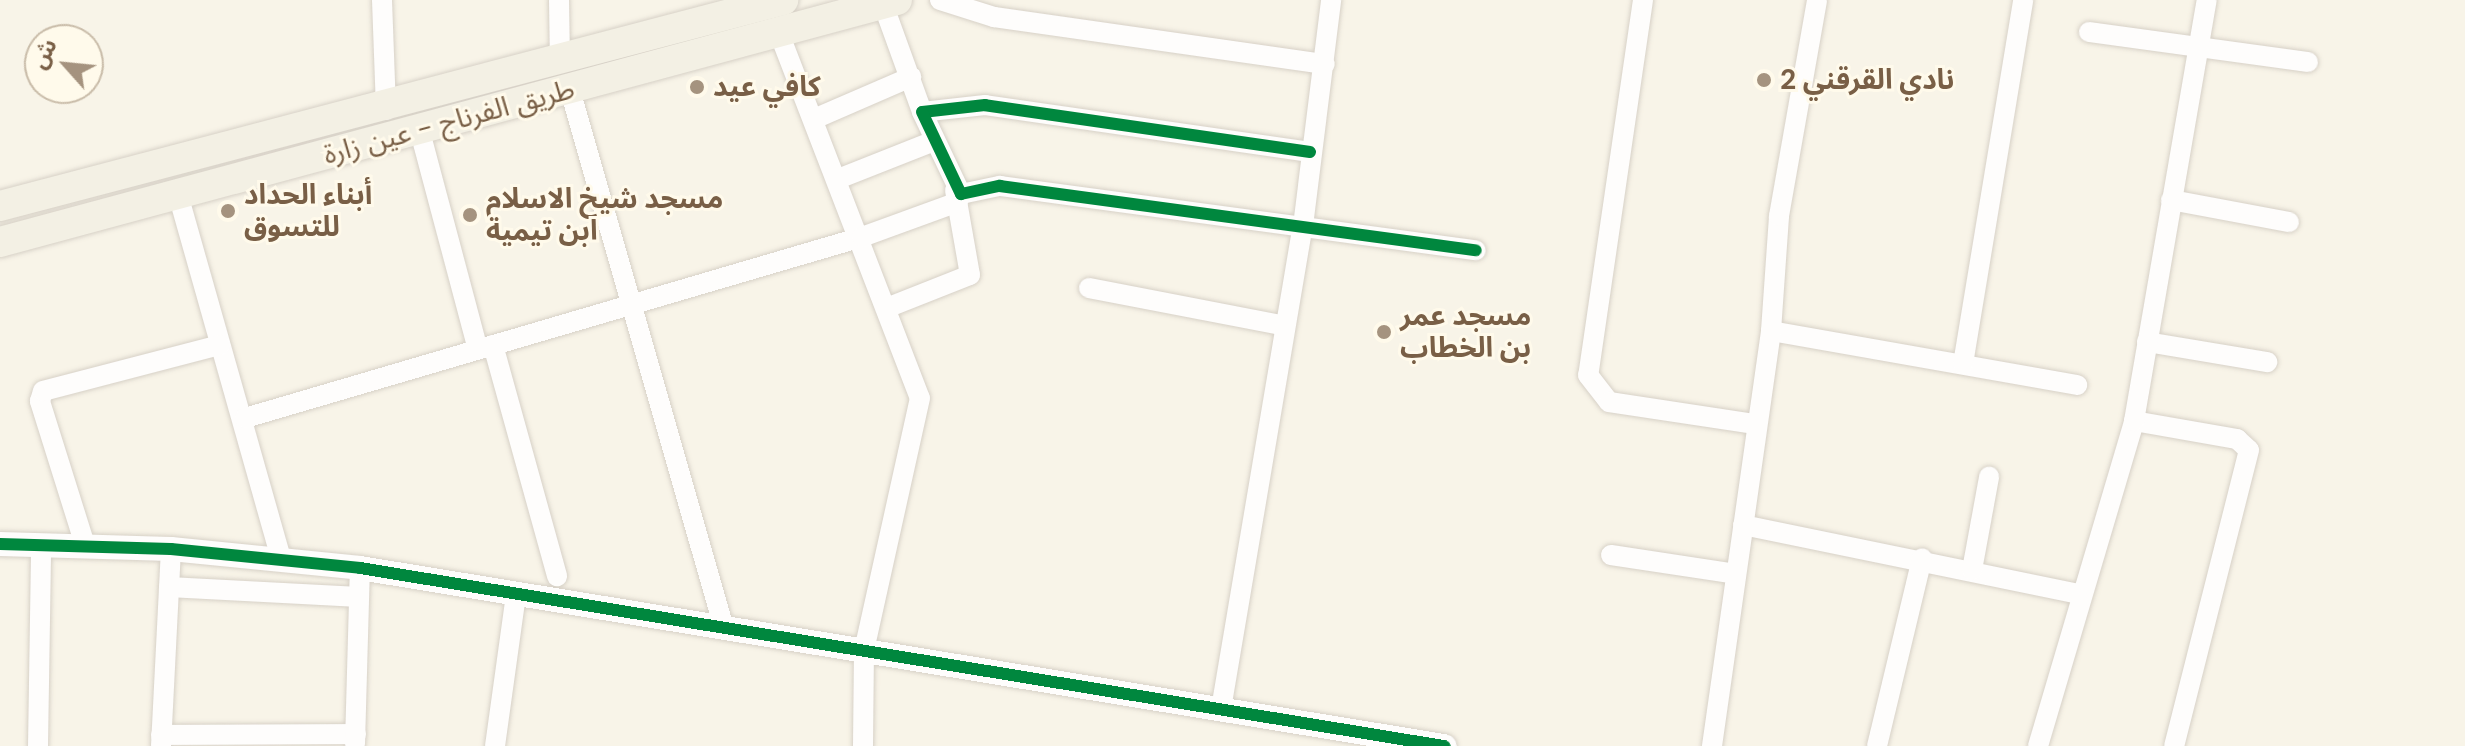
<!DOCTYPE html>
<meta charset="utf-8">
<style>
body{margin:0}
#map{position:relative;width:2465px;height:746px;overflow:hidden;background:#f8f4e8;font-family:"DM Sans","Noto Sans Arabic",sans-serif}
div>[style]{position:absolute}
.roads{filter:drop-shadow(0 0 2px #d7d1c7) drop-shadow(0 0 2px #d7d1c7)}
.minor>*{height:20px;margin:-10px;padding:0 10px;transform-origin:10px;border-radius:10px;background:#fefdfc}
.tertiary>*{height:24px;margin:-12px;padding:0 12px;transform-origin:12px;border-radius:12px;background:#fefdfc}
.primary>*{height:30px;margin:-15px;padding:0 15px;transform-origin:15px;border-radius:15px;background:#f3f0e4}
.cycleway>*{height:12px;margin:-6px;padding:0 6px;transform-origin:6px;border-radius:6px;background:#00873e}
.dots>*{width:22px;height:22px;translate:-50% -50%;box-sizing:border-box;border:4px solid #fffaeb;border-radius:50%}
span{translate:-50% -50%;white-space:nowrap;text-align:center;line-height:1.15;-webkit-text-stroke:6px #fffaeb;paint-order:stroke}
.poi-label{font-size:28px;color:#795f46;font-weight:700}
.left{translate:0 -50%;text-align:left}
.street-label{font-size:28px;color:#795f46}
.north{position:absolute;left:24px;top:24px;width:80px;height:80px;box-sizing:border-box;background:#fffaeb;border:2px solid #c9bca9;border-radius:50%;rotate:297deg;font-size:22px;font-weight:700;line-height:32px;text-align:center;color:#795f46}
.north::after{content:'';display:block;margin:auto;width:28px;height:36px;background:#a5937f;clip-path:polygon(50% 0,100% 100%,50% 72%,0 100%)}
</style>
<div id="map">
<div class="roads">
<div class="minor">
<i style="left:382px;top:0;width:110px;rotate:87.9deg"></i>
<i style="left:559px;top:0;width:62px;rotate:89.1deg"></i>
<i style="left:940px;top:0;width:57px;rotate:17.5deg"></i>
<i style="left:994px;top:17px;width:334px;rotate:8.1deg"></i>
<i style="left:1643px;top:0;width:379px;rotate:98.3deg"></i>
<i style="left:1588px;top:375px;width:34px;rotate:52deg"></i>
<i style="left:1609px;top:402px;width:148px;rotate:8.6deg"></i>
<i style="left:883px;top:4px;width:115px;rotate:70.1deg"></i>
<i style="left:2089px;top:32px;width:221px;rotate:7.8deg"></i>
<i style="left:779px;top:33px;width:391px;rotate:68.9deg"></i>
<i style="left:920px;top:398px;width:258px;rotate:102.5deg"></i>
<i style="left:864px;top:650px;width:96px;rotate:90.6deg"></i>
<i style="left:570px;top:90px;width:560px;rotate:74.03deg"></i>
<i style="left:814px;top:119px;width:106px;rotate:-23.4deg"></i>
<i style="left:419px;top:128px;width:229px;rotate:75.1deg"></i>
<i style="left:1310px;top:152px;width:328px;rotate:-171.8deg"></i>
<i style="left:985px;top:105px;width:63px;rotate:173.7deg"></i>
<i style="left:922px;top:112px;width:91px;rotate:64.6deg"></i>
<i style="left:961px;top:194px;width:40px;rotate:-12deg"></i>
<i style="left:1000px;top:186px;width:480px;rotate:7.7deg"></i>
<i style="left:838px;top:179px;width:103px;rotate:-21.6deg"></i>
<i style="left:179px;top:198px;width:374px;rotate:74.2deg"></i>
<i style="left:2171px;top:200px;width:120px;rotate:10.6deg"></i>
<i style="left:1089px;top:288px;width:196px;rotate:10.9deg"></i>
<i style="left:889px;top:307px;width:87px;rotate:-21.6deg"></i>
<i style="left:970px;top:275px;width:86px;rotate:-100deg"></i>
<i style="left:1771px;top:331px;width:311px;rotate:10deg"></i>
<i style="left:2147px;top:342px;width:122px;rotate:9.5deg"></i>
<i style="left:493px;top:345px;width:240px;rotate:74.5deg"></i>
<i style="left:1963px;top:364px;width:369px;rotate:-80.6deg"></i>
<i style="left:245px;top:418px;width:643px;rotate:-16.35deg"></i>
<i style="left:862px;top:237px;width:102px;rotate:-20deg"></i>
<i style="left:2134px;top:421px;width:105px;rotate:9.9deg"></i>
<i style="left:2237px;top:439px;width:16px;rotate:43deg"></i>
<i style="left:2249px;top:450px;width:305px;rotate:104.2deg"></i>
<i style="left:1743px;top:525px;width:344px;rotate:11.6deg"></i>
<i style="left:85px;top:545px;width:151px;rotate:-107.4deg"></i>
<i style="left:40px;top:401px;width:10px;rotate:-73deg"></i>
<i style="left:43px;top:391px;width:183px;rotate:-14.6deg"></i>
<i style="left:1611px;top:555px;width:126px;rotate:8.6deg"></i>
<i style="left:1972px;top:570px;width:95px;rotate:-79.6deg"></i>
<i style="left:169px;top:587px;width:190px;rotate:3deg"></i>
<i style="left:1221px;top:709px;width:490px;rotate:-80.4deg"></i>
<i style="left:1303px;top:226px;width:228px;rotate:-82.9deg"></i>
<i style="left:161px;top:735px;width:195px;rotate:-0.3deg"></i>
<i style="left:355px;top:744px;width:176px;rotate:-88.4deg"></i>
<i style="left:38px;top:746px;width:201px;rotate:-89.1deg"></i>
<i style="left:161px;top:746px;width:197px;rotate:-87.1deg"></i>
<i style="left:495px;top:746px;width:153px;rotate:-82.1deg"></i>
<i style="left:1712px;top:746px;width:419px;rotate:-81.9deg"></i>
<i style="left:1771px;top:331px;width:115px;rotate:-86deg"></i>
<i style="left:1779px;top:216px;width:219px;rotate:-80deg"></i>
<i style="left:1877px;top:746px;width:193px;rotate:-76.5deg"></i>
<i style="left:2038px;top:746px;width:339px;rotate:-73.5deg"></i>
<i style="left:2134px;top:421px;width:427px;rotate:-80.2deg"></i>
</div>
<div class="tertiary">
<i style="left:0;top:544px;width:171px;rotate:1.7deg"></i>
<i style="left:171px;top:549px;width:190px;rotate:5.7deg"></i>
<i style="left:360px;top:568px;width:1099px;rotate:9.33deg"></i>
</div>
<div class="primary">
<i style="left:0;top:206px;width:810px;rotate:-14.74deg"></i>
<i style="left:0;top:242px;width:929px;rotate:-15.1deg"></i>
</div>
</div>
<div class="cycleway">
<i style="left:1310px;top:152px;width:328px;rotate:-171.8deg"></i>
<i style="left:985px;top:105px;width:63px;rotate:173.7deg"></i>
<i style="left:922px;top:112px;width:91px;rotate:64.6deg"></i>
<i style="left:961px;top:194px;width:40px;rotate:-12deg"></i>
<i style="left:1000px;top:186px;width:480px;rotate:7.7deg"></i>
<i style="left:0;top:544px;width:171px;rotate:1.7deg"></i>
<i style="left:171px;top:549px;width:190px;rotate:5.7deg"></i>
<i style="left:360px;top:568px;width:1099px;rotate:9.33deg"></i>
</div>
<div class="dots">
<i style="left:1764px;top:80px;background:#a5937f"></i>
<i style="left:697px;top:87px;background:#a5937f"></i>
<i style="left:228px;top:211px;background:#a5937f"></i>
<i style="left:470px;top:215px;background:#a5937f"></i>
<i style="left:1384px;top:332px;background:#a5937f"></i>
</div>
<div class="poi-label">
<span class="left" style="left:1780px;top:80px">نادي القرقني 2</span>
<span class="left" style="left:713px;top:87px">كافي عيد</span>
<span class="left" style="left:244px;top:211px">أبناء الحداد<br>للتسوق</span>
<span class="left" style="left:486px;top:215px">مسجد شيخ الاسلام<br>ابن تيمية</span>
<span class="left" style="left:1400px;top:332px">مسجد عمر<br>بن الخطاب</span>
</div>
<div class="street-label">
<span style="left:449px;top:122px;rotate:-15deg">طريق الفرناج - عين زارة</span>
</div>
<div class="north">ش</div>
</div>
